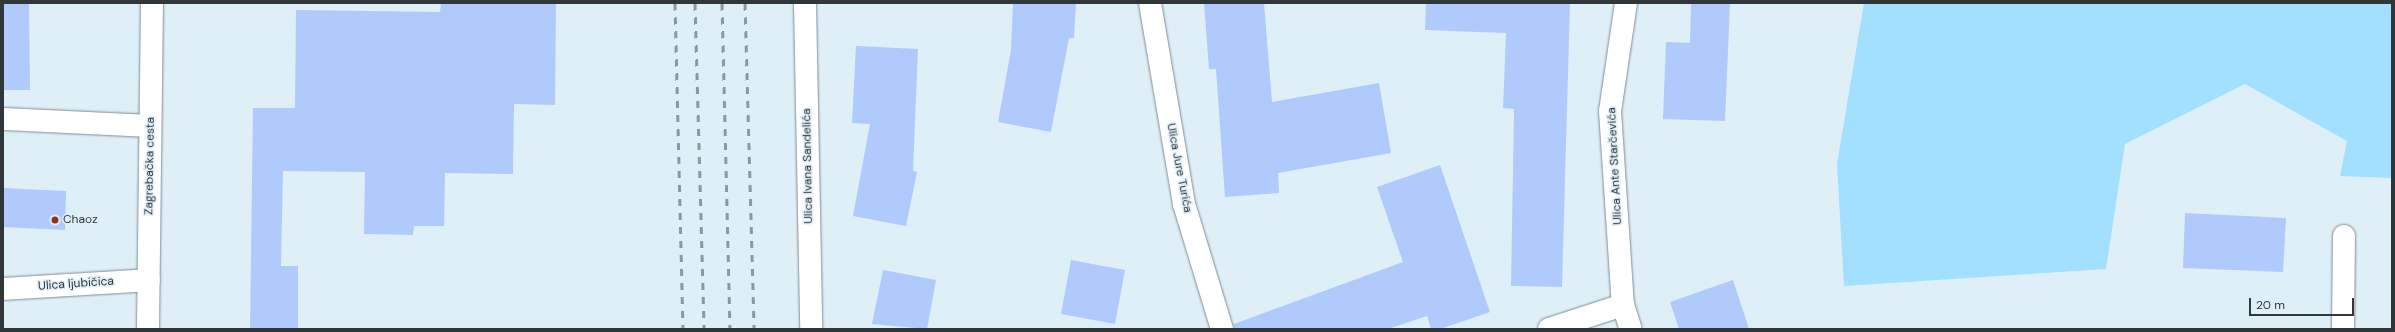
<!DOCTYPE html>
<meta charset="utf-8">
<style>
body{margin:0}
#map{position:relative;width:2395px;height:332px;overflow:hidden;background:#dfeff8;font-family:"DM Sans",sans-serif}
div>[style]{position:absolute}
.green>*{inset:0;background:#a3dffe}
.building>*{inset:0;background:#b0cafb}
.roads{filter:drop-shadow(0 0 1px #7e8d94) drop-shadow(0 0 1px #7e8d94)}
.street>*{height:22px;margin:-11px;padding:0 11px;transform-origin:11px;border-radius:11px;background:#fff}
.secondary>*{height:22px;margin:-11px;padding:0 11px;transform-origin:11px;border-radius:11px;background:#fff}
.rail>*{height:3px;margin-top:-1.5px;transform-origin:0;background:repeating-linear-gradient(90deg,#8c989e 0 7px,transparent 0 14px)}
.dots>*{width:11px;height:11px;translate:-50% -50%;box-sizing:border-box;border:2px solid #dfeff8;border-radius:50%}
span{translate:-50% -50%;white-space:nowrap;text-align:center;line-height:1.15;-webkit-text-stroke:3px #dfeff8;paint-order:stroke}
.street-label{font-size:12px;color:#30373a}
.poi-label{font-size:12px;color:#30373a}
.left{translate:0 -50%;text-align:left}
.frame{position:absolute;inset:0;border:4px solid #30373a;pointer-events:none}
.scale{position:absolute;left:2249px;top:298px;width:105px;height:18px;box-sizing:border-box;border:2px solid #30373a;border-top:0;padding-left:5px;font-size:12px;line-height:14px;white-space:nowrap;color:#30373a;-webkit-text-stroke:3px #dfeff8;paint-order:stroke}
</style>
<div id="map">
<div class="green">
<i style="clip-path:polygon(1864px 3px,2392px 3px,2392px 178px,2340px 176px,2347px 141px,2245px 84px,2125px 144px,2106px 269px,1844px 286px,1837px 164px)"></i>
</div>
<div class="building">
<i style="clip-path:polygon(3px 3px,29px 3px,30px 90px,3px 90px)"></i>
<i style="clip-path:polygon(441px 3px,556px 3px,555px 105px,514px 104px,513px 174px,445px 173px,444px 226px,414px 226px,413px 235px,364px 234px,365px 172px,283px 171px,281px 266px,298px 266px,298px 329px,250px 329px,253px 108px,295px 108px,296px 10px,440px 12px)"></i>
<i style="clip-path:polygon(1013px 3px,1076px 3px,1074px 38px,1069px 38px,1051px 132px,998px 122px,1011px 50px)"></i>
<i style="clip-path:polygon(1204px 3px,1264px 3px,1272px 102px,1379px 83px,1391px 153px,1278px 173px,1279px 193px,1225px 197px,1216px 69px,1209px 69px)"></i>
<i style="clip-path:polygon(1426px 3px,1570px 3px,1562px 287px,1511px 286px,1514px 109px,1503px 108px,1506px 33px,1425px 30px)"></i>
<i style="clip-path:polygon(1691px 3px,1730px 3px,1725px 121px,1663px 119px,1666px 42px,1690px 43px)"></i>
<i style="clip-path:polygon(856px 46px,918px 49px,913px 171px,917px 172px,906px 226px,853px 216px,870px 124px,852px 123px)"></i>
<i style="clip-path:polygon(1440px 165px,1490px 312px,1440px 329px,1431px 329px,1427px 316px,1388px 329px,1234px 329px,1234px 324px,1403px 262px,1377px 187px)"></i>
<i style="clip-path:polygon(3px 188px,66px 191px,65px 230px,3px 227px)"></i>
<i style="clip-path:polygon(2185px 213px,2286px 218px,2283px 272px,2183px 268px)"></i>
<i style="clip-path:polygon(1071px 260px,1125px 270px,1115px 324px,1061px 314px)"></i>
<i style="clip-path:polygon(883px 270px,936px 280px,927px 329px,872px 324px)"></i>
<i style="clip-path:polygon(1733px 280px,1749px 329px,1679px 329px,1670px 302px)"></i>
</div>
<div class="roads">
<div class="street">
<i style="left:805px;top:3px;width:326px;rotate:88.9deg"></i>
<i style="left:1150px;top:3px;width:204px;rotate:80.4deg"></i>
<i style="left:1184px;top:204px;width:131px;rotate:73.1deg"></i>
<i style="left:1626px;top:3px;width:109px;rotate:98.4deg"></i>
<i style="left:1610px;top:111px;width:194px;rotate:86.2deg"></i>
<i style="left:1623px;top:305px;width:25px;rotate:72deg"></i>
<i style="left:3px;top:119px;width:147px;rotate:2.7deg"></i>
<i style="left:3px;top:289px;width:146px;rotate:-3.5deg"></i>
<i style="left:1549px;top:329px;width:78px;rotate:-18deg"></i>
<i style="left:2343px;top:329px;width:93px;rotate:-89.4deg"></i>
</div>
<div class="secondary">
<i style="left:148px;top:329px;width:326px;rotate:-89.3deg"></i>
</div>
</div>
<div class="rail">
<i style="left:675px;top:3px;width:326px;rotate:88.6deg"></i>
<i style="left:695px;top:3px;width:326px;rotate:88.4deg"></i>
<i style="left:722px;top:3px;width:326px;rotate:88.6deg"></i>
<i style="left:745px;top:3px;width:326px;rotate:88.4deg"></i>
</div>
<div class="dots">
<i style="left:55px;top:220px;background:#982e1c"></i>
</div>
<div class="street-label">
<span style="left:150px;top:166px;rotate:-89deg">Zagrebačka cesta</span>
<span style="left:808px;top:166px;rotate:-91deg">Ulica Ivana Sandelića</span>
<span style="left:1615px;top:166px;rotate:-93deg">Ulica Ante Starčevića</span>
<span style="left:1179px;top:168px;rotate:79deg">Ulica Jure Turića</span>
<span style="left:76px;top:284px;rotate:-4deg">Ulica ljubičica</span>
</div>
<div class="poi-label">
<span class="left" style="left:63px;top:220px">Chaoz</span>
</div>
<div class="frame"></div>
<div class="scale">20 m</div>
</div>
